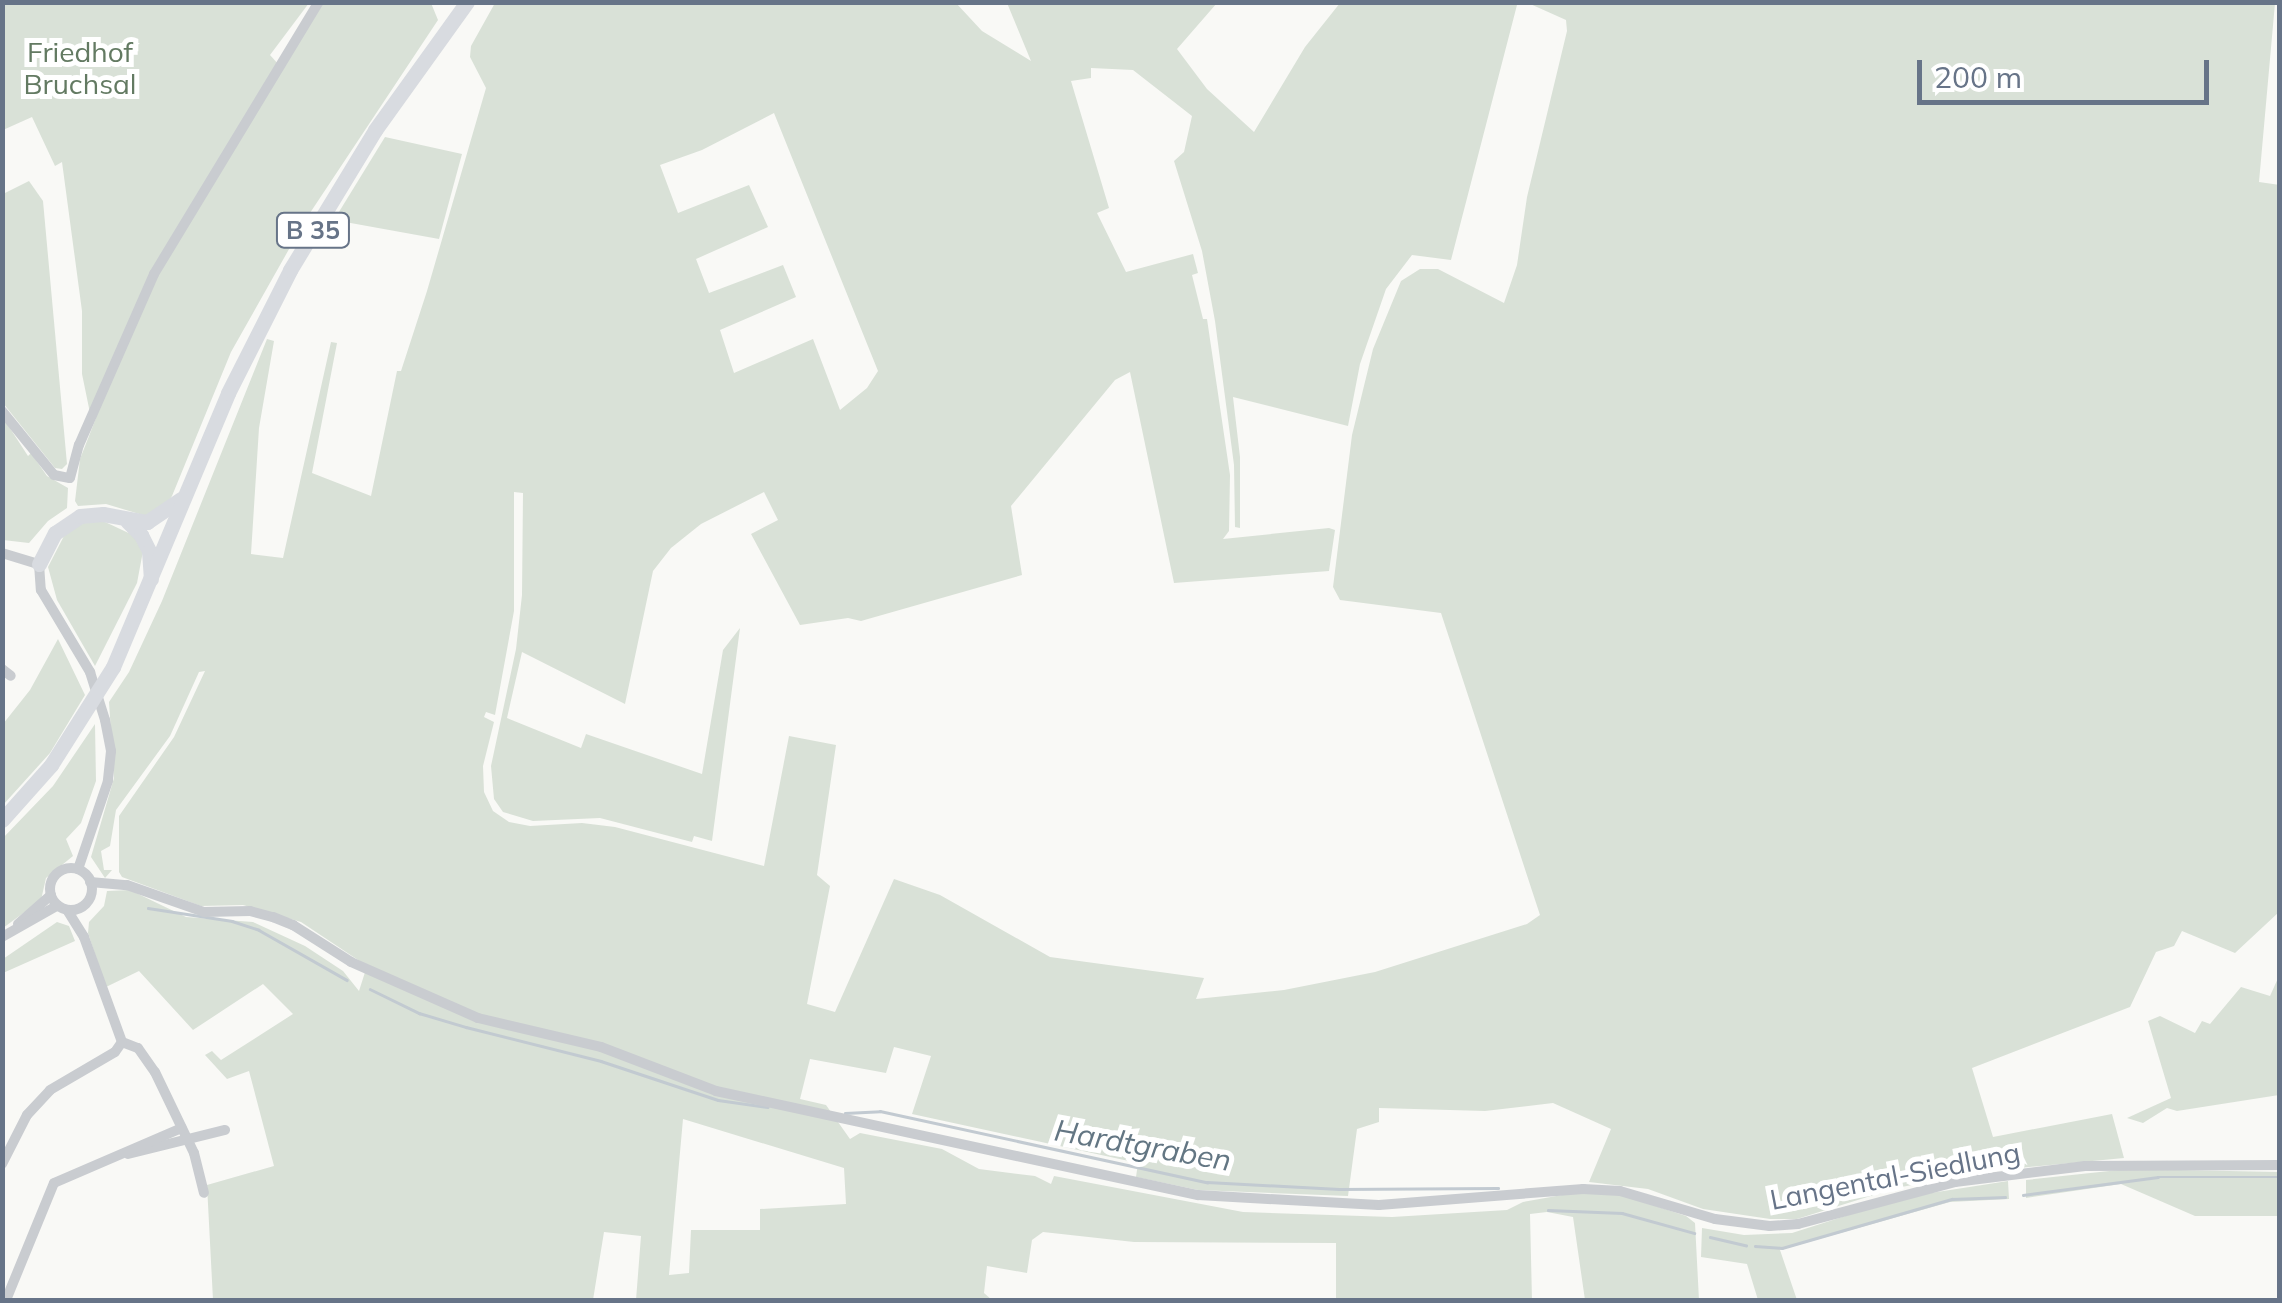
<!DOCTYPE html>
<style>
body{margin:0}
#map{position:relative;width:2282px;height:1303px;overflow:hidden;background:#f9f9f6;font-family:Mulish,sans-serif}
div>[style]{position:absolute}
.green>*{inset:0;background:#d9e1d7}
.stream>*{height:2.5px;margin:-1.25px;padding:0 1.25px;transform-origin:1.25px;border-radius:1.25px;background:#c2cad1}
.minor>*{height:10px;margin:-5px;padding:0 5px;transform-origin:5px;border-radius:5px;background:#c9ccd0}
.minor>.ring{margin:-5px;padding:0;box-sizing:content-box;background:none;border:10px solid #c9ccd0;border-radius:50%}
.primary>*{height:15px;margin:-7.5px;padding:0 7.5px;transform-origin:7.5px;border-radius:7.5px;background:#d8dbe0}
span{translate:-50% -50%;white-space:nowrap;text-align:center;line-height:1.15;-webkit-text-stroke:10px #fff;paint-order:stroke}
.shield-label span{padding:2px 8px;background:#fff;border:2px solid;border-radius:8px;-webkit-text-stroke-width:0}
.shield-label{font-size:25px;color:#677488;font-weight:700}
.park-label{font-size:28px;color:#637a62}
.street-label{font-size:28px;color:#677488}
.water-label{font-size:30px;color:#637683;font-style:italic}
.frame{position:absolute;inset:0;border:5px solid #677488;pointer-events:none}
.scale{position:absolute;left:1917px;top:60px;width:292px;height:45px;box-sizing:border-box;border:5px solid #677488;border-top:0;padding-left:12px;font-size:30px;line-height:35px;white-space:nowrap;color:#677488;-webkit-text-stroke:8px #fff;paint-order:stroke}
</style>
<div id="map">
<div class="green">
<i style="clip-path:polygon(evenodd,1192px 2px,1217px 3px,1177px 49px,1207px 89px,1254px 132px,1305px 47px,1340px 3px,1517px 5px,1451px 260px,1412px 255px,1386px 289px,1360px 364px,1348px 426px,1233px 397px,1240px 457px,1240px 528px,1235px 527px,1234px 465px,1215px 321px,1202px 251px,1174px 161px,1184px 152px,1192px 116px,1133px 70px,1091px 68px,1091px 78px,1071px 81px,1109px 208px,1097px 213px,1126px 272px,1193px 254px,1198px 273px,1192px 275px,1203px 319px,1207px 319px,1230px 475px,1229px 531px,1223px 539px,1329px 528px,1335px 530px,1329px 571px,1174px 583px,1130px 372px,1115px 380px,1011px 506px,1022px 575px,861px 621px,848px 618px,800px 625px,751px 534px,778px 520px,764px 492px,701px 524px,671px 548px,653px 571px,625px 704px,522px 652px,507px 718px,581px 748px,586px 734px,702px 774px,723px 650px,740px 628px,712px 841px,694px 836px,692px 842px,600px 818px,533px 821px,503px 812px,494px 799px,491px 766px,516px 649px,522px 595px,523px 493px,514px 492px,514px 611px,495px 715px,486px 712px,484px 717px,494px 722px,483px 766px,484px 792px,493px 811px,509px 822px,530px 826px,582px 823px,615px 827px,764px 866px,789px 736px,836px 745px,817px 875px,830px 886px,807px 1004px,835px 1012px,894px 879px,940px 895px,1050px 957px,1204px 978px,1196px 999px,1284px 990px,1375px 972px,1527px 924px,1540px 915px,1441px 613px,1340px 600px,1333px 587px,1352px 435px,1373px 349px,1401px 281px,1420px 269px,1438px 269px,1504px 303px,1517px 265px,1527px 197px,1567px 31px,1566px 20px,1528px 3px,2275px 3px,2259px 182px,2280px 185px,2279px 912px,2235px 953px,2182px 931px,2174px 946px,2156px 952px,2130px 1007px,1972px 1068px,1993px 1137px,2112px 1114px,2124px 1158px,1988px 1171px,1896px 1188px,1797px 1219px,1770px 1219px,1703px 1209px,1648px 1189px,1589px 1182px,1611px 1129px,1553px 1103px,1485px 1111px,1379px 1108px,1379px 1122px,1357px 1129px,1348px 1196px,1198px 1190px,1136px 1177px,1138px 1163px,912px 1114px,931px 1056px,894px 1047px,886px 1073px,810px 1059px,800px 1099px,826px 1105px,850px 1139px,860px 1133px,942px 1149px,979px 1169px,1035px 1176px,1051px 1184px,1054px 1176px,1243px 1212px,1392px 1217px,1507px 1210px,1523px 1202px,1579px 1192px,1619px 1194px,1686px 1216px,1695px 1223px,1699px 1300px,1585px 1300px,1573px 1217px,1547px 1212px,1530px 1214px,1532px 1300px,1336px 1300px,1336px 1243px,1134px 1242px,1043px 1232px,1032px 1240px,1027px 1273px,987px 1266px,984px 1293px,992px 1300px,636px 1300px,641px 1236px,604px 1232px,593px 1300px,213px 1300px,207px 1185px,274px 1166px,249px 1071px,227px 1079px,205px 1055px,212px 1051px,221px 1060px,293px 1014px,263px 984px,193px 1030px,139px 971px,106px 987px,88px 933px,89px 922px,104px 906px,107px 891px,130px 890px,186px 917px,253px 922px,305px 946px,343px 971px,359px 991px,367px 966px,301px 922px,243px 905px,201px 906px,122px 877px,119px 872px,119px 816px,174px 737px,205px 671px,199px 672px,170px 736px,116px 810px,110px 846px,101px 851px,104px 870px,112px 870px,105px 878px,91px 857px,114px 778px,109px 702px,129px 672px,162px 601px,267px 339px,274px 341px,259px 428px,251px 554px,283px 558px,331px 342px,337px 343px,312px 473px,371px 496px,397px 371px,401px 371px,427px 291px,486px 88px,470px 57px,471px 46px,495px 3px,956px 3px,982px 31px,1031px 61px,1007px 3px,1192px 2px,774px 113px,878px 371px,867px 388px,840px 410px,813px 339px,734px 373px,720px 330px,796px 297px,783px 265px,709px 293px,696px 259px,768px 227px,749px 185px,678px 213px,660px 165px,702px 150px,774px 113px,1192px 2px,683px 1119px,844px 1168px,846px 1204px,760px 1209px,760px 1230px,691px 1230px,689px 1273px,669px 1275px,683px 1119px)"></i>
<i style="clip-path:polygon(2px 3px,309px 3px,270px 55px,279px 65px,323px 3px,431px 3px,438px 20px,306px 219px,231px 352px,172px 496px,164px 508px,146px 516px,106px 504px,78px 506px,75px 501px,80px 459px,96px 418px,90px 413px,82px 374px,82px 311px,62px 162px,55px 166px,32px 117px,3px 130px)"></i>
<i style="clip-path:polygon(385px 137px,462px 154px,439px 239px,334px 220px)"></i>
<i style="clip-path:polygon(29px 181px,43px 201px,67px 464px,62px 469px,55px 468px,3px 403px,3px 194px)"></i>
<i style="clip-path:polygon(2px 416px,28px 456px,31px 453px,47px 476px,68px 488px,67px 508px,48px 521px,29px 543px,3px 540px)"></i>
<i style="clip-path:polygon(103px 521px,135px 536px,143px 551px,137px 583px,95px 666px,57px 600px,48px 567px,65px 534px,84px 522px)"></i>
<i style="clip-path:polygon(58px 639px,85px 695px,50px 753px,3px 805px,3px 724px,30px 690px)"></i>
<i style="clip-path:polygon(95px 724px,96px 781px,81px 823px,66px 839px,73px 856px,46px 878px,41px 900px,3px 928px,2px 839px,53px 786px)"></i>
<i style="clip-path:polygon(57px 922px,69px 926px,75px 941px,3px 973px,3px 959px)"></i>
<i style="clip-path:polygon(2279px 976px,2279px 1095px,2177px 1111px,2167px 1108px,2143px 1123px,2127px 1118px,2171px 1098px,2148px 1021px,2160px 1016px,2195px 1033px,2202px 1021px,2210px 1024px,2241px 987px,2270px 996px)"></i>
<i style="clip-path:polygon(2128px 1169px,2279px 1172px,2279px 1216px,2195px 1216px,2121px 1184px,2026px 1198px,2026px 1180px)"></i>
<i style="clip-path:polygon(2008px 1181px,2009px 1199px,1950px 1202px,1780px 1250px,1797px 1300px,1758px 1300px,1747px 1264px,1701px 1257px,1702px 1228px,1744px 1235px,1792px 1233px,1905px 1197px)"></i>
</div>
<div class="stream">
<i style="left:148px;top:908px;width:85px;rotate:8.8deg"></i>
<i style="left:232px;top:921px;width:28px;rotate:18deg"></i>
<i style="left:259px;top:930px;width:101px;rotate:29.6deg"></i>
<i style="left:370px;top:989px;width:55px;rotate:26.1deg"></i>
<i style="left:419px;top:1013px;width:49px;rotate:16.6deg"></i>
<i style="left:466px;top:1027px;width:139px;rotate:14.1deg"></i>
<i style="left:601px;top:1061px;width:123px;rotate:18.4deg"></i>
<i style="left:718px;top:1100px;width:50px;rotate:8deg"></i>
<i style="left:845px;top:1113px;width:35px;rotate:-3deg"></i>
<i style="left:880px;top:1111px;width:335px;rotate:12.3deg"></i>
<i style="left:1207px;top:1182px;width:132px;rotate:3deg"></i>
<i style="left:1339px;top:1189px;width:159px;rotate:-0.4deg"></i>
<i style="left:2023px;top:1195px;width:136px;rotate:-7.6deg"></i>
<i style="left:2158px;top:1177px;width:122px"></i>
<i style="left:1548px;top:1210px;width:74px;rotate:2.3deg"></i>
<i style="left:1622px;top:1213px;width:75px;rotate:15.5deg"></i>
<i style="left:1710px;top:1237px;width:37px;rotate:13deg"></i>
<i style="left:1755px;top:1246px;width:27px;rotate:4deg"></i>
<i style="left:1782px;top:1248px;width:177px;rotate:-16.1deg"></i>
<i style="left:1952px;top:1199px;width:53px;rotate:-2.2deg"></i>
</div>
<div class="minor">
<i style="left:2px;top:411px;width:82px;rotate:50.9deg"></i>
<i style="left:54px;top:475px;width:16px;rotate:11deg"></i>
<i style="left:70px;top:478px;width:34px;rotate:-75deg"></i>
<i style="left:79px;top:445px;width:187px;rotate:-66.3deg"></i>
<i style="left:154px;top:274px;width:318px;rotate:-58.8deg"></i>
<i style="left:2px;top:553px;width:39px;rotate:17deg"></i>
<i style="left:39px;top:564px;width:26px;rotate:86deg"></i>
<i style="left:41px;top:590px;width:96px;rotate:59.1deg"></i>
<i style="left:90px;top:672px;width:50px;rotate:72.6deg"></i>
<i style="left:105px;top:720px;width:32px;rotate:79deg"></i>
<i style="left:111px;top:751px;width:30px;rotate:96deg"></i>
<i style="left:108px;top:781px;width:93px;rotate:108.8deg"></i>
<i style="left:2px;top:669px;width:11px;rotate:38deg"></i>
<i class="ring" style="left:50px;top:868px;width:32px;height:32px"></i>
<i style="left:90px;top:882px;width:37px;rotate:5deg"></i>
<i style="left:127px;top:885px;width:82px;rotate:19.3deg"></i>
<i style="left:204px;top:912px;width:46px;rotate:-1.2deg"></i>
<i style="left:250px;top:911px;width:24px;rotate:15deg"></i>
<i style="left:273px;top:917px;width:22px;rotate:22deg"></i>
<i style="left:293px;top:925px;width:69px;rotate:32.5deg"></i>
<i style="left:351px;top:962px;width:139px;rotate:23.8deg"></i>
<i style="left:478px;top:1018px;width:126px;rotate:13.3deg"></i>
<i style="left:601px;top:1047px;width:123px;rotate:20.9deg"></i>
<i style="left:716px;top:1091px;width:493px;rotate:12.2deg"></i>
<i style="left:1198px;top:1195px;width:181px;rotate:3.2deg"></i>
<i style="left:1379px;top:1205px;width:205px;rotate:-4.5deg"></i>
<i style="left:1583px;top:1189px;width:37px;rotate:3deg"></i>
<i style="left:1620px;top:1191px;width:99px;rotate:16.4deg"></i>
<i style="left:1715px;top:1219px;width:55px;rotate:7.3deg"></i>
<i style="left:1770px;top:1226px;width:28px;rotate:-4deg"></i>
<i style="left:1798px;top:1224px;width:163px;rotate:-15deg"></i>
<i style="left:1955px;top:1182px;width:131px;rotate:-7deg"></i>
<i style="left:2085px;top:1166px;width:195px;rotate:-0.3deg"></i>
<i style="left:18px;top:924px;width:44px;rotate:-41.3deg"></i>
<i style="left:2px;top:937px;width:64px;rotate:-29.7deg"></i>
<i style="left:122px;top:1042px;width:17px;rotate:21deg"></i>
<i style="left:138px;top:1048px;width:29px;rotate:55deg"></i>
<i style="left:155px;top:1072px;width:90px;rotate:64.3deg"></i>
<i style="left:194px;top:1153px;width:41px;rotate:76deg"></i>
<i style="left:128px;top:1154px;width:100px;rotate:-13.9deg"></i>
<i style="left:2px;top:1164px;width:55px;rotate:-63deg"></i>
<i style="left:27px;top:1115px;width:34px;rotate:-47deg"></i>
<i style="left:50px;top:1090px;width:75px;rotate:-30.3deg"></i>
<i style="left:115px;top:1052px;width:12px;rotate:-55deg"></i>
<i style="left:122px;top:1042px;width:112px;rotate:-109.9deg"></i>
<i style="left:84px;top:937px;width:32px;rotate:-122deg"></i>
<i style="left:6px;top:1300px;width:126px;rotate:-67.7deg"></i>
<i style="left:54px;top:1183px;width:139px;rotate:-23.3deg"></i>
</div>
<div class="primary">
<i style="left:127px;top:521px;width:20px;rotate:45deg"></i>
<i style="left:141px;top:535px;width:18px;rotate:63deg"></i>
<i style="left:149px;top:551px;width:28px;rotate:86deg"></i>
<i style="left:39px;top:564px;width:35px;rotate:-63deg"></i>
<i style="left:55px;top:533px;width:30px;rotate:-34deg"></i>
<i style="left:80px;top:516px;width:23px;rotate:-5deg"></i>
<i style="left:103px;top:514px;width:45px;rotate:10.3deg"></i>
<i style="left:147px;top:522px;width:41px;rotate:-34.1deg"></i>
<i style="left:2px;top:820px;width:74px;rotate:-48.3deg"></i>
<i style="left:51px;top:765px;width:116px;rotate:-57.7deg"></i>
<i style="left:113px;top:667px;width:297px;rotate:-67.2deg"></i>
<i style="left:228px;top:393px;width:138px;rotate:-63.2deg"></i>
<i style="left:290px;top:270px;width:164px;rotate:-58.7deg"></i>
<i style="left:375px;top:130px;width:158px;rotate:-54.3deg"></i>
</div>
<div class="shield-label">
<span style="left:313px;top:230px">B 35</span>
</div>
<div class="park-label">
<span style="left:80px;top:68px">Friedhof<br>Bruchsal</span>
</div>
<div class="street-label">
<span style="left:1895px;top:1176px;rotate:-11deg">Langental-Siedlung</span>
</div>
<div class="water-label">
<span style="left:1143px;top:1145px;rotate:10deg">Hardtgraben</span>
</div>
<div class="frame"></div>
<div class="scale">200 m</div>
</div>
